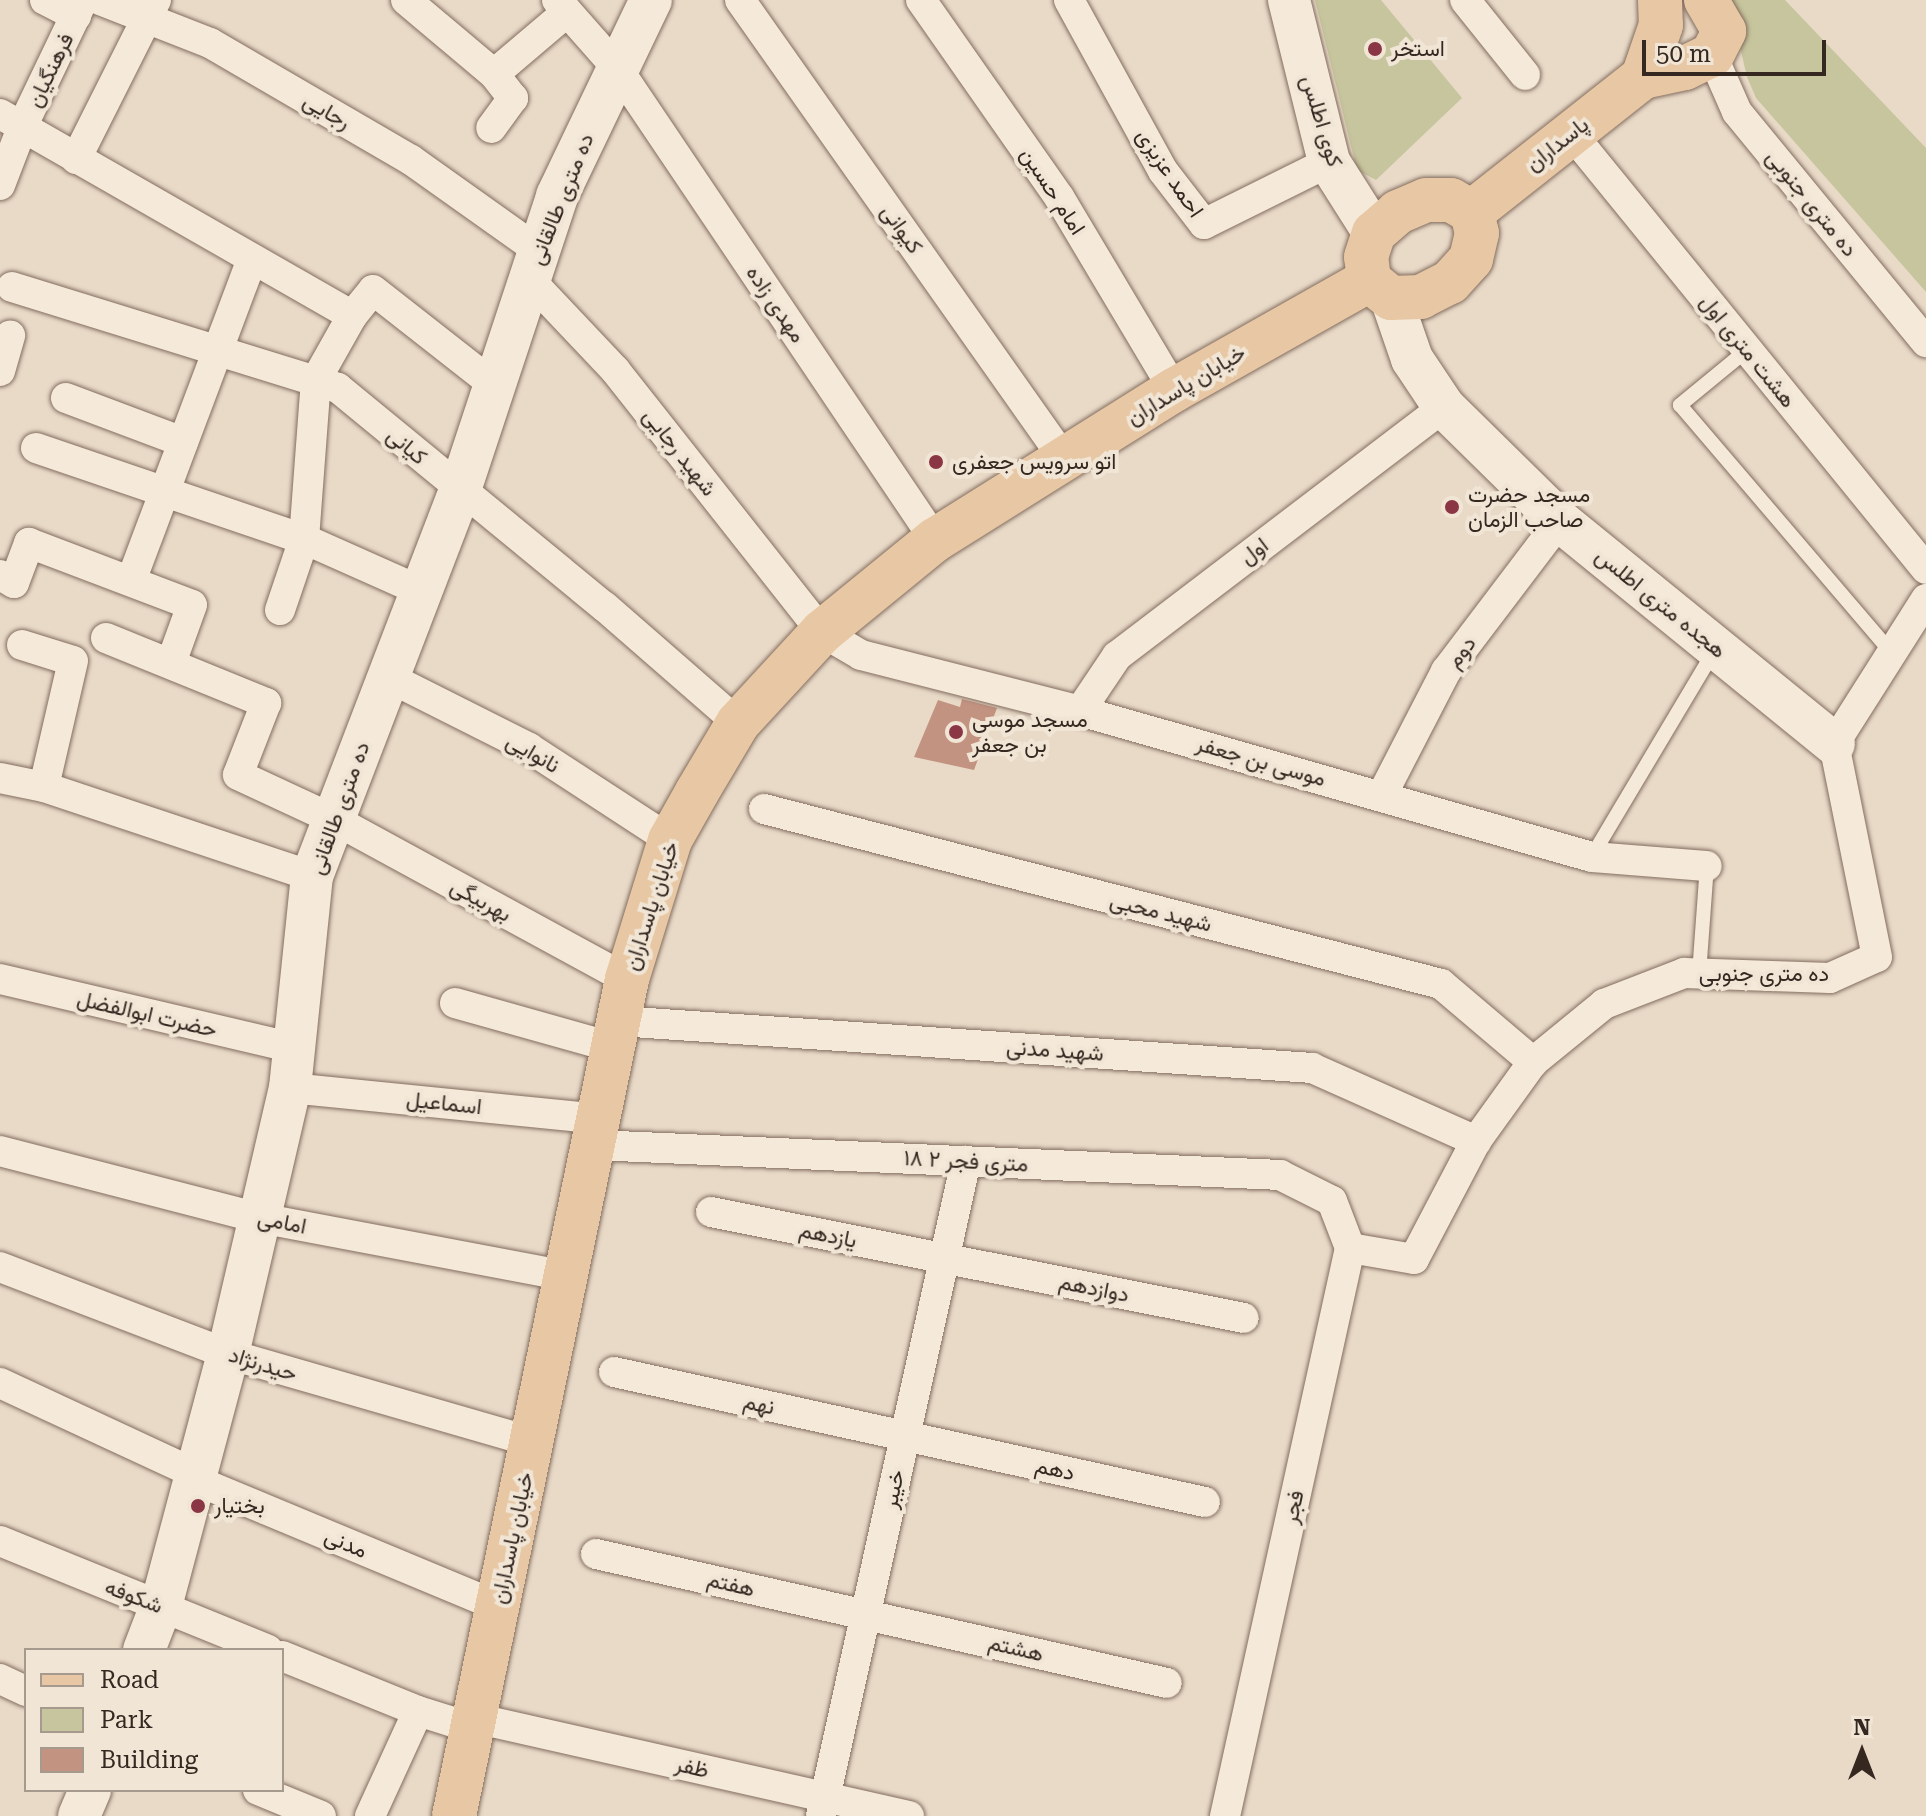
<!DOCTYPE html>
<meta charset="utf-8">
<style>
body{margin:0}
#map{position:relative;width:1926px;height:1816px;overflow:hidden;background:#e9dac8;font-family:"Roboto Serif",Vazirmatn,serif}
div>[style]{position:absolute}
.green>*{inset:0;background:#c6c59d}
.building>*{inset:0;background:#c39382}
.roads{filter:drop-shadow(0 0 2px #836d5f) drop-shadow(0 0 2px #836d5f)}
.lane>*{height:14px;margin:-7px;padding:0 7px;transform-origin:7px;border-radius:7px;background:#f5e9da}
.street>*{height:30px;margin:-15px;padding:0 15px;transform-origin:15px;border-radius:15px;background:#f5e9da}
.secondary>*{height:42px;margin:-21px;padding:0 21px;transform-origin:21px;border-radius:21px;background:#f5e9da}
.primary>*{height:44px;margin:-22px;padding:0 22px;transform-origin:22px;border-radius:22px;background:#e8c8a4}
.dots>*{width:22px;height:22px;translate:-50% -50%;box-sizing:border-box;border:4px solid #f1e6d6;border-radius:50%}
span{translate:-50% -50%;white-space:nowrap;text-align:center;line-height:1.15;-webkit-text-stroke:8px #f1e6d6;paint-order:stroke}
.poi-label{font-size:22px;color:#352821}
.left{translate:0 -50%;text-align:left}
.street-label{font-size:22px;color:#352821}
.legend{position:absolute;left:24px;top:1648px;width:260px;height:144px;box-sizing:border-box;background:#f1e6d6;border:2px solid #a69a8e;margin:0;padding:10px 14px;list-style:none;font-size:24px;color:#352821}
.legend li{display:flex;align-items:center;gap:16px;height:40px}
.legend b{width:40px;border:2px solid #a69a8e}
.north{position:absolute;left:1822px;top:1712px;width:80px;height:80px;-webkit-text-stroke:6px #f1e6d6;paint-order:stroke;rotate:0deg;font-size:22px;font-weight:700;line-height:32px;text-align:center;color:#352821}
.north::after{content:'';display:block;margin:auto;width:28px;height:36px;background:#352821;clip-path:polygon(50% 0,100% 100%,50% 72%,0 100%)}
.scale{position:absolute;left:1642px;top:40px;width:184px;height:36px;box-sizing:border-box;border:4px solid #352821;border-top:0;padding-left:10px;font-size:24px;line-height:28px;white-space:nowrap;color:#352821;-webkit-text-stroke:6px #f1e6d6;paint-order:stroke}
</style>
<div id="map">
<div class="green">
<i style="clip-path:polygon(1315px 0,1381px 0,1462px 98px,1376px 180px,1357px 170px)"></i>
<i style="clip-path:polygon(1729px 0,1785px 0,1926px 148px,1926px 292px,1756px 98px,1747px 77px)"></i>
</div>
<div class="building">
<i style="clip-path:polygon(962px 699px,997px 708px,974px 770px,914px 757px,938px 700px,960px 707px)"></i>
</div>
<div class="roads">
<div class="lane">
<i style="left:1747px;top:350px;width:87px;rotate:140.6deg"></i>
<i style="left:1680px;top:405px;width:326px;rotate:49.5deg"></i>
<i style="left:1592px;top:856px;width:239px;rotate:-59.2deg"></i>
<i style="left:1699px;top:974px;width:108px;rotate:-85.8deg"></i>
</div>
<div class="street">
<i style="left:45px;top:0;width:35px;rotate:27deg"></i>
<i style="left:100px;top:0;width:118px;rotate:21.4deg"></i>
<i style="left:210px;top:43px;width:233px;rotate:30.2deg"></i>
<i style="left:411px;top:160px;width:157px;rotate:35.4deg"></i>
<i style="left:406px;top:0;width:115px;rotate:40.1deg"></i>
<i style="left:494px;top:74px;width:31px;rotate:52deg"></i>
<i style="left:513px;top:98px;width:37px;rotate:126deg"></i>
<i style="left:557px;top:0;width:91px;rotate:48.6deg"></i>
<i style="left:617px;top:68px;width:569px;rotate:56.03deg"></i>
<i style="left:740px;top:0;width:562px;rotate:54.78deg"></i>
<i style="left:921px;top:0;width:241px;rotate:55deg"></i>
<i style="left:1059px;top:197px;width:225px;rotate:59.2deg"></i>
<i style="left:1069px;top:0;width:195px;rotate:61.2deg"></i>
<i style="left:1163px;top:171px;width:67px;rotate:52.3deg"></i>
<i style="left:1204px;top:224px;width:140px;rotate:-26.4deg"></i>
<i style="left:1465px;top:0;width:96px;rotate:51.3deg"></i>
<i style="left:1712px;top:55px;width:62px;rotate:66.3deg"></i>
<i style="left:1737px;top:112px;width:298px;rotate:50.6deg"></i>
<i style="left:494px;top:74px;width:96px;rotate:-40.3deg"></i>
<i style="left:0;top:114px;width:406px;rotate:29.8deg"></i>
<i style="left:1571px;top:133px;width:562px;rotate:50.85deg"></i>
<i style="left:76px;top:159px;width:178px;rotate:-63.3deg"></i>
<i style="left:0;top:185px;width:64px;rotate:-69deg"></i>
<i style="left:23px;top:125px;width:139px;rotate:-64.4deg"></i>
<i style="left:529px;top:279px;width:125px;rotate:46.6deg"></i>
<i style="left:615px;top:370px;width:334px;rotate:51.7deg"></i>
<i style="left:822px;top:632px;width:45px;rotate:30.5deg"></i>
<i style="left:861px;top:655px;width:226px;rotate:14.3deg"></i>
<i style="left:1080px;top:711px;width:532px;rotate:15.92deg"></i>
<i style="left:1592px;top:857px;width:115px;rotate:4.5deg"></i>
<i style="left:12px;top:287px;width:341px;rotate:17.2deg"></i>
<i style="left:338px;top:388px;width:345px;rotate:39.4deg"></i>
<i style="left:605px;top:607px;width:176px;rotate:41.1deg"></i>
<i style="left:0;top:371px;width:37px;rotate:-74deg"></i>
<i style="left:66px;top:398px;width:125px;rotate:20.6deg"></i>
<i style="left:36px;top:448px;width:283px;rotate:18.8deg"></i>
<i style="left:304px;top:539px;width:128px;rotate:24deg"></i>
<i style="left:0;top:575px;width:16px;rotate:30deg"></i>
<i style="left:14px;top:583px;width:43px;rotate:-69.4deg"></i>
<i style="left:29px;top:543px;width:174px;rotate:20.8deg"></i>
<i style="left:192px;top:605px;width:62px;rotate:109.9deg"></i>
<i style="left:131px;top:581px;width:344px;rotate:-69.4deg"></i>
<i style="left:280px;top:610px;width:75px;rotate:-71.3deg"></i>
<i style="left:304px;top:539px;width:159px;rotate:-85.7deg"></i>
<i style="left:316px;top:380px;width:73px;rotate:-60.6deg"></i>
<i style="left:352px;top:316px;width:33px;rotate:-51deg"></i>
<i style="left:373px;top:290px;width:154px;rotate:38.1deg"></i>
<i style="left:106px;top:638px;width:173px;rotate:22.1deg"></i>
<i style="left:266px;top:703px;width:77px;rotate:111.3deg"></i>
<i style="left:238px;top:775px;width:107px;rotate:24.9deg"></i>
<i style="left:335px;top:820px;width:332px;rotate:28.6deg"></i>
<i style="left:22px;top:645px;width:53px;rotate:17.4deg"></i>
<i style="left:73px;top:661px;width:129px;rotate:103deg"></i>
<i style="left:388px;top:677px;width:158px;rotate:26.7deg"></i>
<i style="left:529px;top:748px;width:168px;rotate:33.1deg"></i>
<i style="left:1080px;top:711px;width:66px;rotate:-56.1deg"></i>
<i style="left:1117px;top:656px;width:411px;rotate:-37.3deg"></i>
<i style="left:0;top:778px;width:45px;rotate:11.6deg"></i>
<i style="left:44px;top:787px;width:282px;rotate:18.4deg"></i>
<i style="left:1382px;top:795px;width:140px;rotate:-62.7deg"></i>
<i style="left:1446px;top:671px;width:188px;rotate:-52.8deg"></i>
<i style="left:764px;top:809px;width:699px;rotate:14.49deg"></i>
<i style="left:1441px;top:984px;width:121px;rotate:40.3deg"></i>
<i style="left:0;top:979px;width:302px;rotate:13.2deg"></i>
<i style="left:455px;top:1003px;width:163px;rotate:15.7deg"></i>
<i style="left:618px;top:1021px;width:696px;rotate:3.87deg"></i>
<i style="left:1312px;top:1068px;width:180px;rotate:24deg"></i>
<i style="left:290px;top:1088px;width:311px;rotate:5.7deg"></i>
<i style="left:594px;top:1145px;width:687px;rotate:2.5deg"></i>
<i style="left:1280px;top:1175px;width:58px;rotate:26.6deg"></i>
<i style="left:1332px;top:1201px;width:50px;rotate:69deg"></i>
<i style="left:1350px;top:1248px;width:582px;rotate:102.41deg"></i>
<i style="left:0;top:1151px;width:268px;rotate:14.5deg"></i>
<i style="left:260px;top:1218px;width:312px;rotate:10.7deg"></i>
<i style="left:711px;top:1212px;width:543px;rotate:11.25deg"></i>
<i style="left:1350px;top:1248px;width:65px;rotate:9.8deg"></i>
<i style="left:1414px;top:1259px;width:133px;rotate:-62.3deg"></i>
<i style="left:1476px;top:1141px;width:97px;rotate:-54.2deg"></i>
<i style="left:1533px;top:1062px;width:92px;rotate:-39.2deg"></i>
<i style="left:1604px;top:1004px;width:86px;rotate:-21.2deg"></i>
<i style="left:1684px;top:973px;width:146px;rotate:2deg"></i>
<i style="left:1830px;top:978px;width:51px;rotate:-24.1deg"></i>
<i style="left:1877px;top:957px;width:217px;rotate:-101.4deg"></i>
<i style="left:1834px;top:744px;width:172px;rotate:-57.6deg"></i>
<i style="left:0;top:1267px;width:244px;rotate:20.9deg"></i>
<i style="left:228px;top:1354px;width:316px;rotate:16.1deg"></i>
<i style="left:614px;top:1372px;width:605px;rotate:12.41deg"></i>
<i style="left:0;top:1383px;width:216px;rotate:24.9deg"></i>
<i style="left:195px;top:1480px;width:328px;rotate:22.6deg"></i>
<i style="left:0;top:1541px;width:289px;rotate:22.1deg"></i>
<i style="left:596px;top:1554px;width:585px;rotate:12.73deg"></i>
<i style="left:282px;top:1656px;width:147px;rotate:22deg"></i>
<i style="left:418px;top:1711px;width:57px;rotate:17.5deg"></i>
<i style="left:0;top:1679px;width:29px;rotate:25deg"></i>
<i style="left:474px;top:1718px;width:446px;rotate:12.7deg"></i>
<i style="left:258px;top:1790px;width:68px;rotate:22.4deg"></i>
<i style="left:370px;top:1816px;width:115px;rotate:-65.4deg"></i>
<i style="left:821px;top:1816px;width:671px;rotate:-77.52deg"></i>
</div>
<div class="secondary">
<i style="left:1289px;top:0;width:167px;rotate:76.1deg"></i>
<i style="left:1329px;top:162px;width:84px;rotate:57.6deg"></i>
<i style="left:1391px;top:298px;width:65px;rotate:71deg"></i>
<i style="left:1412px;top:359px;width:58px;rotate:56.3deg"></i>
<i style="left:1444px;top:407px;width:163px;rotate:44.5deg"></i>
<i style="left:1560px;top:521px;width:353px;rotate:39.1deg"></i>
<i style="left:144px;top:1650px;width:47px;rotate:-68.9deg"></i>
<i style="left:161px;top:1606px;width:261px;rotate:-75.1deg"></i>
<i style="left:228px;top:1354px;width:273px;rotate:-76.9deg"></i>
<i style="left:290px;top:1088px;width:213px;rotate:-84.1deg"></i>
<i style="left:312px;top:876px;width:413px;rotate:-69deg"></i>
<i style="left:460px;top:490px;width:310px;rotate:-71.7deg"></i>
<i style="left:557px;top:196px;width:217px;rotate:-64.4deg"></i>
<i style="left:79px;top:1816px;width:28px;rotate:-67deg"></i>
</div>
<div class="primary">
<i style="left:1660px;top:0;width:25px;rotate:88deg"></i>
<i style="left:1661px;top:25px;width:55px;rotate:109.1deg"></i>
<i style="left:1643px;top:77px;width:43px;rotate:-12.1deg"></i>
<i style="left:1685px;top:68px;width:30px;rotate:-26deg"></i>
<i style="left:1712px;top:55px;width:27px;rotate:-63deg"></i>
<i style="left:1724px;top:31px;width:36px;rotate:-120deg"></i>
<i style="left:1426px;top:200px;width:25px"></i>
<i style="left:1451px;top:200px;width:24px;rotate:30deg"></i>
<i style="left:1472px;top:212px;width:22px;rotate:77deg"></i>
<i style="left:1477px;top:233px;width:27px;rotate:103deg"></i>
<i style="left:1471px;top:259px;width:31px;rotate:132deg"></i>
<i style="left:1450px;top:282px;width:33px;rotate:153deg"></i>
<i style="left:1421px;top:297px;width:30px;rotate:178deg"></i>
<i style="left:1391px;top:298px;width:28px;rotate:-141deg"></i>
<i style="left:1369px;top:280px;width:23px;rotate:-97deg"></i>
<i style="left:1366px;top:257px;width:25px;rotate:-72deg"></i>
<i style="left:1374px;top:233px;width:32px;rotate:-41deg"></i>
<i style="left:1398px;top:212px;width:30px;rotate:-23deg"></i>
<i style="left:1472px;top:212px;width:218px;rotate:-38.3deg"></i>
<i style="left:454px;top:1816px;width:855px;rotate:-78.32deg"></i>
<i style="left:627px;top:979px;width:145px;rotate:-72.8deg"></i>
<i style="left:670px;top:840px;width:55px;rotate:-60.6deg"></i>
<i style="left:697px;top:792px;width:80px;rotate:-59.3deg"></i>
<i style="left:738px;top:723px;width:124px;rotate:-47.3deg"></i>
<i style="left:822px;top:632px;width:146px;rotate:-39.2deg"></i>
<i style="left:935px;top:540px;width:282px;rotate:-32.1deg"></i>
<i style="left:1174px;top:390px;width:224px;rotate:-29.4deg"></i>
</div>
</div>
<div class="dots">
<i style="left:1375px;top:49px;background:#8b3644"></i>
<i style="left:936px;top:462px;background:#8b3644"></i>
<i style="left:1452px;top:507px;background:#8b3644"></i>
<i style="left:956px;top:732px;background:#8b3644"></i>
<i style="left:198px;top:1506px;background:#8b3644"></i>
</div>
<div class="poi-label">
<span class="left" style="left:1391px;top:49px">استخر</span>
<span class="left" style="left:952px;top:462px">اتو سرویس جعفری</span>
<span class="left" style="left:1468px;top:507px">مسجد حضرت<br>صاحب الزمان</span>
<span class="left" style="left:972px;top:732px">مسجد موسی<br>بن جعفر</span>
<span class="left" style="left:214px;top:1506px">بختیار</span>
</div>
<div class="street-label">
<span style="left:50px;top:70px;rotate:-64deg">فرهنگیان</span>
<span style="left:327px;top:111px;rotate:30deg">رجایی</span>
<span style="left:1322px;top:121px;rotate:73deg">کوی اطلس</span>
<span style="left:1557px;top:144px;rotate:-38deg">پاسداران</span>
<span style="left:1170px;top:173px;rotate:56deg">احمد عزیزی</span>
<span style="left:1053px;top:191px;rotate:57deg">امام حسین</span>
<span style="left:561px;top:199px;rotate:-68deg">ده متری طالقانی</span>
<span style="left:1812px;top:203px;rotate:51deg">ده متری جنوبی</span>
<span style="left:902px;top:229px;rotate:55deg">کیوانی</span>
<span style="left:776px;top:304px;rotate:56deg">مهدی زاده</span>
<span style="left:1748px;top:351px;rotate:51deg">هشت متری اول</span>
<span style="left:1186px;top:385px;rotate:-31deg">خیابان پاسداران</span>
<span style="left:407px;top:446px;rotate:40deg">کیانی</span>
<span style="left:680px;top:452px;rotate:52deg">شهید رجایی</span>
<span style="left:1254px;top:551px;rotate:-37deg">اول</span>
<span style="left:1661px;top:603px;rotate:39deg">هجده متری اطلس</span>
<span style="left:1461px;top:652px;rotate:-53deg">دوم</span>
<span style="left:533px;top:753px;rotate:30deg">نانوایی</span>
<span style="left:1261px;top:761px;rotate:16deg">موسی بن جعفر</span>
<span style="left:339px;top:808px;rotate:-70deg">ده متری طالقانی</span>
<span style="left:481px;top:900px;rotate:29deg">بهربیگی</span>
<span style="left:651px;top:906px;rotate:-72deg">خیابان پاسداران</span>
<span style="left:1161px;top:912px;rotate:14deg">شهید محبی</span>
<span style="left:1764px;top:974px">ده متری جنوبی</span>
<span style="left:147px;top:1014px;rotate:13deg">حضرت ابوالفضل</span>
<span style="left:1055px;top:1050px;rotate:4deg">شهید مدنی</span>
<span style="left:444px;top:1103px;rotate:6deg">اسماعیل</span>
<span style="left:966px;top:1161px;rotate:3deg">۱۸ متری فجر ۲</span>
<span style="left:282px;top:1222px;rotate:11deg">امامی</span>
<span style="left:828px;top:1235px;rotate:11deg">یازدهم</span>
<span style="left:1094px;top:1288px;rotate:11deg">دوازدهم</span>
<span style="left:263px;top:1364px;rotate:17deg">حیدرنژاد</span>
<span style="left:759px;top:1404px;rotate:12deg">نهم</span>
<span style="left:1055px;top:1469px;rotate:12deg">دهم</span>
<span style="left:893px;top:1489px;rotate:-78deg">خیبر</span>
<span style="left:1293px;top:1507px;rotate:-78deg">فجر</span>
<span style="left:512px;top:1538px;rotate:-78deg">خیابان پاسداران</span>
<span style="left:346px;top:1543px;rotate:23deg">مدنی</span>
<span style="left:731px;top:1584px;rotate:13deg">هفتم</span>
<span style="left:134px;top:1596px;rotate:21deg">شکوفه</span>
<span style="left:1016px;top:1648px;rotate:13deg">هشتم</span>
<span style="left:692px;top:1767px;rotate:13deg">ظفر</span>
</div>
<ul class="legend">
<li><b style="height:10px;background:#e8c8a4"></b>Road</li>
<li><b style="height:22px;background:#c6c59d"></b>Park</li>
<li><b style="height:22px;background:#c39382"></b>Building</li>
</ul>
<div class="north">N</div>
<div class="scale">50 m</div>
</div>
